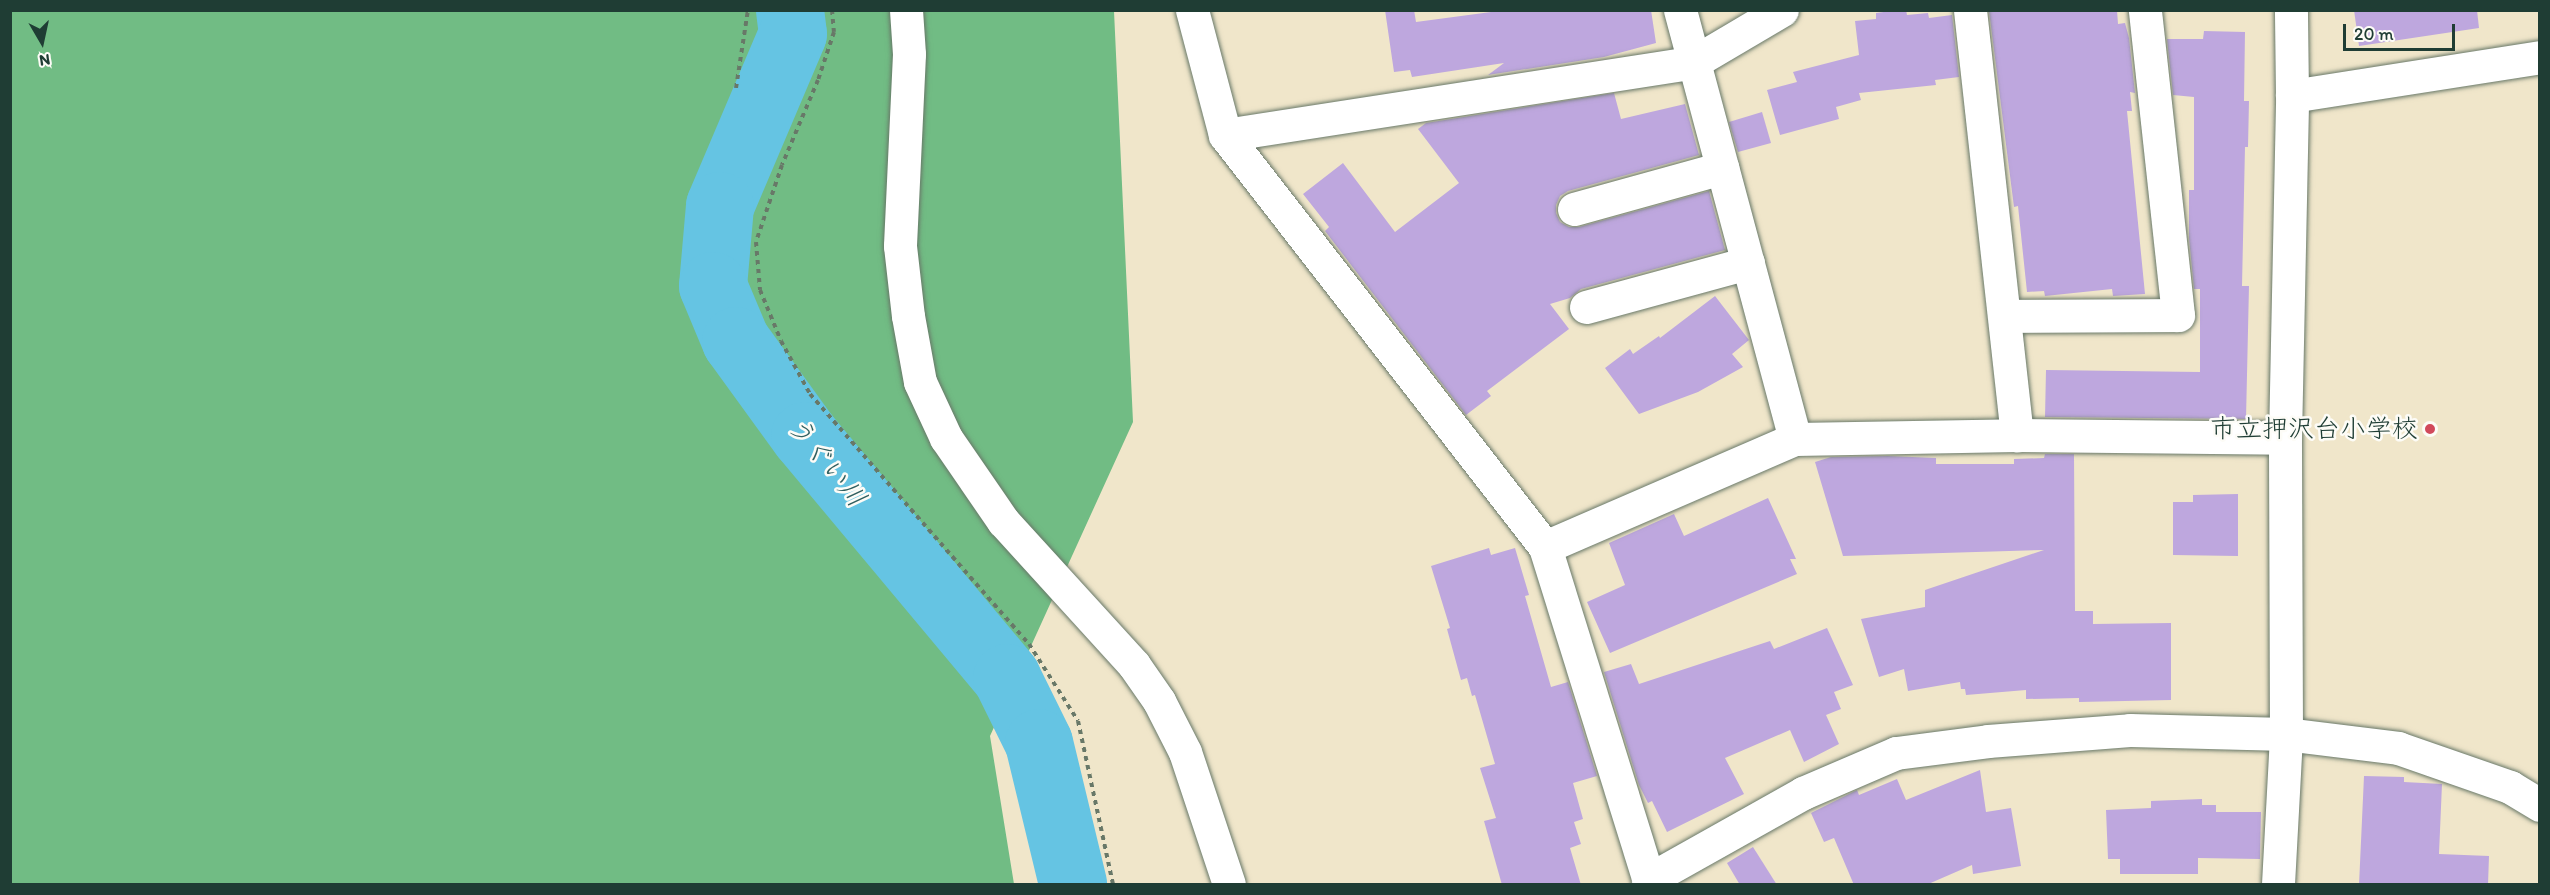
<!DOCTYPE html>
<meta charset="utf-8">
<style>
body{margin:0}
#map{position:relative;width:2550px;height:895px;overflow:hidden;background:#f0e6ca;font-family:Itim,"Klee One",sans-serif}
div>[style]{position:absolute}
.forest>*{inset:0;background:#71bc84}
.river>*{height:68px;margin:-34px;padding:0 34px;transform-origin:34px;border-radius:34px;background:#65c4e3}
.building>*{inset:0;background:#bea7de}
.path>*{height:4px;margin-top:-2px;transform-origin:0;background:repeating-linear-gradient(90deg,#687868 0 4.5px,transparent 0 9px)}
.roads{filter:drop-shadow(0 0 2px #687868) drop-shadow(0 0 2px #687868)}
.minor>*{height:33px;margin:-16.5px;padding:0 16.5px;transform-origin:16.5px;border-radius:16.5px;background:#fff}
.dots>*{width:16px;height:16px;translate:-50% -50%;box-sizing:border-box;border:3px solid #fdfcf7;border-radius:50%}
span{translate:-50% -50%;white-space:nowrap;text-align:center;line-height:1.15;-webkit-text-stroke:5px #fdfcf7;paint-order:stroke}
.poi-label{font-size:26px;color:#1f3d34}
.right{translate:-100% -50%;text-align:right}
.water-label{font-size:27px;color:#305f60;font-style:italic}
.frame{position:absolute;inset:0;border:12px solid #1f3d34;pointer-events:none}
.north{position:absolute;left:12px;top:12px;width:60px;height:60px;-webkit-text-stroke:4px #fdfcf7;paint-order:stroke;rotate:171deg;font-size:16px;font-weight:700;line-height:24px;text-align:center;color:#1f3d34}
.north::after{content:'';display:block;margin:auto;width:21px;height:27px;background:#1f3d34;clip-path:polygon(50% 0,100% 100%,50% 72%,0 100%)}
.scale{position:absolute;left:2343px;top:24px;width:112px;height:27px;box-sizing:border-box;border:3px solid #1f3d34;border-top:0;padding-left:8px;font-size:18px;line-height:21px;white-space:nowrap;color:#1f3d34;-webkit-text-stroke:4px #fdfcf7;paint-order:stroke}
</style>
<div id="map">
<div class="forest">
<i style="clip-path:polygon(10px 11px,1114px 11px,1133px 422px,990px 736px,1014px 884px,11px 884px)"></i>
</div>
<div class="river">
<i style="left:790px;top:10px;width:24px;rotate:83deg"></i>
<i style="left:793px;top:34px;width:187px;rotate:113deg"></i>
<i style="left:720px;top:206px;width:80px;rotate:95deg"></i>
<i style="left:713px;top:286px;width:60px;rotate:67.3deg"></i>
<i style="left:736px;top:341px;width:117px;rotate:54deg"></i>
<i style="left:805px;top:436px;width:315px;rotate:50.1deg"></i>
<i style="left:1007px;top:678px;width:72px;rotate:63.8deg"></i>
<i style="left:1039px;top:743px;width:145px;rotate:76.4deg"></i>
</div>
<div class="building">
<i style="clip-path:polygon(1385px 10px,1414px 10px,1416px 22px,1506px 10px,1651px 10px,1656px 43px,1604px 57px,1488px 75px,1504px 63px,1412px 77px,1410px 70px,1394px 72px)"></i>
<i style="clip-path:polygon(1899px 10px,1906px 10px,1907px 15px,1928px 13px,1929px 18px,1952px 15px,1959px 77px,1935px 80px,1936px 85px,1859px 93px,1861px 100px,1836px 107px,1839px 119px,1780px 135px,1767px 90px,1797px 82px,1793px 72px,1859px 55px,1855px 21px,1876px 19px,1876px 13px)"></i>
<i style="clip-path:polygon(2117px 10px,2118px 24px,2125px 23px,2129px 38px,2135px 93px,2130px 92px,2132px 111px,2127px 111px,2145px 294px,2113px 296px,2112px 289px,2045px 296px,2044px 291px,2027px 292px,2018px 206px,2014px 207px,1989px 11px)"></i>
<i style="clip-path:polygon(2354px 10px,2477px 10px,2479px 28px,2359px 46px)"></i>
<i style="clip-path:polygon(2204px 31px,2245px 32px,2244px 101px,2249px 101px,2248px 147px,2245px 147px,2242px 286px,2249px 286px,2246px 419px,2045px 417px,2046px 370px,2200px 372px,2200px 289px,2194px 289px,2189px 238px,2189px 190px,2194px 190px,2194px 97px,2173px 95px,2167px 39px,2203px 39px)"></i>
<i style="clip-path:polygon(1614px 93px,1621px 119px,1685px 104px,1699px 155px,1568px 191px,1560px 196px,1556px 205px,1556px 213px,1560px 222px,1569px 227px,1579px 227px,1709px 191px,1725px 250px,1581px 289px,1570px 298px,1550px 304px,1569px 329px,1487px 391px,1491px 396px,1466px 415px,1325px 231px,1329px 227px,1303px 194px,1343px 163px,1395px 232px,1459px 183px,1418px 129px,1426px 123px)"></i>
<i style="clip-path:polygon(1762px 112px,1771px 143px,1738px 152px,1729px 122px)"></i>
<i style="clip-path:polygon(1715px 296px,1749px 340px,1732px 354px,1743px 367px,1698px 392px,1639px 414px,1605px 368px,1630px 349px,1633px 354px,1659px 336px,1660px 338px)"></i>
<i style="clip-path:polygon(2045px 454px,2074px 454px,2075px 611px,2093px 611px,2093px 624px,2171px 623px,2171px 700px,2079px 702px,2079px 698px,2026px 699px,2026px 690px,1966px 695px,1965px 689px,1961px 689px,1960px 682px,1908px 691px,1904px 669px,1879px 677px,1861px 619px,1925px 607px,1925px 590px,2044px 550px,1843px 556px,1815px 462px,1831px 457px,1888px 456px,1936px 458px,1936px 464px,2014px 464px,2014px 459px,2044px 458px)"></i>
<i style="clip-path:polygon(2238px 494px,2238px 556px,2173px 555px,2173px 502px,2193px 502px,2193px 495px)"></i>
<i style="clip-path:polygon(1768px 498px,1796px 559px,1790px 559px,1797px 574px,1610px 653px,1587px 602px,1625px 585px,1609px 543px,1674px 514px,1684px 536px)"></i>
<i style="clip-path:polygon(1489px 548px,1491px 555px,1515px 548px,1529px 595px,1525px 596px,1551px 687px,1568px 682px,1597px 776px,1573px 783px,1583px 819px,1574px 822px,1581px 844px,1570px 848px,1581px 885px,1502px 885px,1484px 821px,1496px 818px,1480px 768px,1495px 764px,1475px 695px,1472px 696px,1467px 678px,1461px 680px,1447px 629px,1450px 628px,1431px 566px)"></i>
<i style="clip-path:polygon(1827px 628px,1853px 685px,1834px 692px,1841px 709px,1826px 715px,1839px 744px,1804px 762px,1790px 730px,1725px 758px,1744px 794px,1667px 832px,1652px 801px,1648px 803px,1639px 785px,1604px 672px,1631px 664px,1639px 684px,1770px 641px,1774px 649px)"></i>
<i style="clip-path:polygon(1980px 770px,1986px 812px,2011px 808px,2021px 866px,1973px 874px,1972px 865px,1926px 885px,1854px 885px,1834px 838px,1824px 842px,1811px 813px,1857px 790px,1859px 795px,1897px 779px,1906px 800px)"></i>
<i style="clip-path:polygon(2364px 776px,2404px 777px,2404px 782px,2442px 784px,2439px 854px,2489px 856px,2488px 885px,2359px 885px)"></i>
<i style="clip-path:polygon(2202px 799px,2202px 805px,2216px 805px,2216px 812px,2261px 812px,2260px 859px,2198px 858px,2198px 874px,2120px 874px,2120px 859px,2108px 859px,2106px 810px,2151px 808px,2151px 801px)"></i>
<i style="clip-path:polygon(1753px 847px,1777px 885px,1740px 885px,1727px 863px)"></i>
</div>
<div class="path">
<i style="left:832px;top:10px;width:22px;rotate:85deg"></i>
<i style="left:834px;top:32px;width:51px;rotate:108.4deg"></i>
<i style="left:818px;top:80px;width:92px;rotate:113deg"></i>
<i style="left:782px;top:165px;width:81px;rotate:108.7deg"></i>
<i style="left:756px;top:242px;width:48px;rotate:85.2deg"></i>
<i style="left:760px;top:290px;width:55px;rotate:67.6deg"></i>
<i style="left:781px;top:341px;width:60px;rotate:61.3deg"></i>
<i style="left:810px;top:394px;width:332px;rotate:48.8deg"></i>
<i style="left:1029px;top:644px;width:91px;rotate:57.5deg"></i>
<i style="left:1078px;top:721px;width:167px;rotate:77.9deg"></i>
<i style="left:736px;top:88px;width:79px;rotate:-81.3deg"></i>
</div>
<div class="roads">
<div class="minor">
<i style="left:906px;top:10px;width:44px;rotate:86.1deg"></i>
<i style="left:909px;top:54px;width:192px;rotate:92.7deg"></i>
<i style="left:900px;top:246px;width:70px;rotate:83.5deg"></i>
<i style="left:908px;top:316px;width:67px;rotate:79.7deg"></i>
<i style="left:920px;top:382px;width:62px;rotate:65.1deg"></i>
<i style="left:946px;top:438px;width:101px;rotate:55.5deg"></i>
<i style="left:1003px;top:521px;width:195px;rotate:47.7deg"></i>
<i style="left:1134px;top:665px;width:44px;rotate:55.2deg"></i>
<i style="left:1159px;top:701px;width:57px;rotate:63deg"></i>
<i style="left:1185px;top:752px;width:139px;rotate:71.6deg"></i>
<i style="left:1192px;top:10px;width:129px;rotate:75.2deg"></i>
<i style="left:1225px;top:135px;width:522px;rotate:52.16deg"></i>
<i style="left:1545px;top:547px;width:353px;rotate:72.7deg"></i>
<i style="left:1680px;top:10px;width:444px;rotate:75deg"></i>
<i style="left:1970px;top:10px;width:428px;rotate:83.7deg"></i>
<i style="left:2292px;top:96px;width:251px;rotate:-8.9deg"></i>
<i style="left:1225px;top:135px;width:475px;rotate:-8.8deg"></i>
<i style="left:1694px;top:62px;width:102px;rotate:-30.6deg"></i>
<i style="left:1574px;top:209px;width:154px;rotate:-15.5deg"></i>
<i style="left:1586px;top:307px;width:168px;rotate:-15.2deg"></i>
<i style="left:2005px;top:316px;width:173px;rotate:-0.3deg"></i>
<i style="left:2178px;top:315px;width:307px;rotate:-96.2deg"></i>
<i style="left:1545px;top:547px;width:272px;rotate:-23.4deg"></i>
<i style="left:1795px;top:439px;width:222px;rotate:-1deg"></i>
<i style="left:2017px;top:435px;width:268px;rotate:0.6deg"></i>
<i style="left:1648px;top:880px;width:178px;rotate:-29.3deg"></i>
<i style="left:1803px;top:793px;width:101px;rotate:-23.3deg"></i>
<i style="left:1896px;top:753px;width:93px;rotate:-7.4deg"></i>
<i style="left:1988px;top:741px;width:142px;rotate:-4.4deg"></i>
<i style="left:2130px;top:730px;width:156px;rotate:1.5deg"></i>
<i style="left:2286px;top:734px;width:113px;rotate:7.1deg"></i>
<i style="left:2398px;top:748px;width:119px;rotate:19.2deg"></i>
<i style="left:2510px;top:787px;width:35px;rotate:31deg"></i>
<i style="left:2278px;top:884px;width:150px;rotate:-86.9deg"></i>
<i style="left:2286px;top:734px;width:296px;rotate:-90.2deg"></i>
<i style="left:2285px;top:438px;width:342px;rotate:-88.8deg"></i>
<i style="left:2292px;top:96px;width:86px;rotate:-90.7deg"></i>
</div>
</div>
<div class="dots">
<i style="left:2430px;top:429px;background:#d1495b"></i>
</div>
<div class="poi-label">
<span class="right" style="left:2418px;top:429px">市立押沢台小学校</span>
</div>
<div class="water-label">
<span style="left:827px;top:461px;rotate:51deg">うぐい川</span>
</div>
<div class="frame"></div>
<div class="north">N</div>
<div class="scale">20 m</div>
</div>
